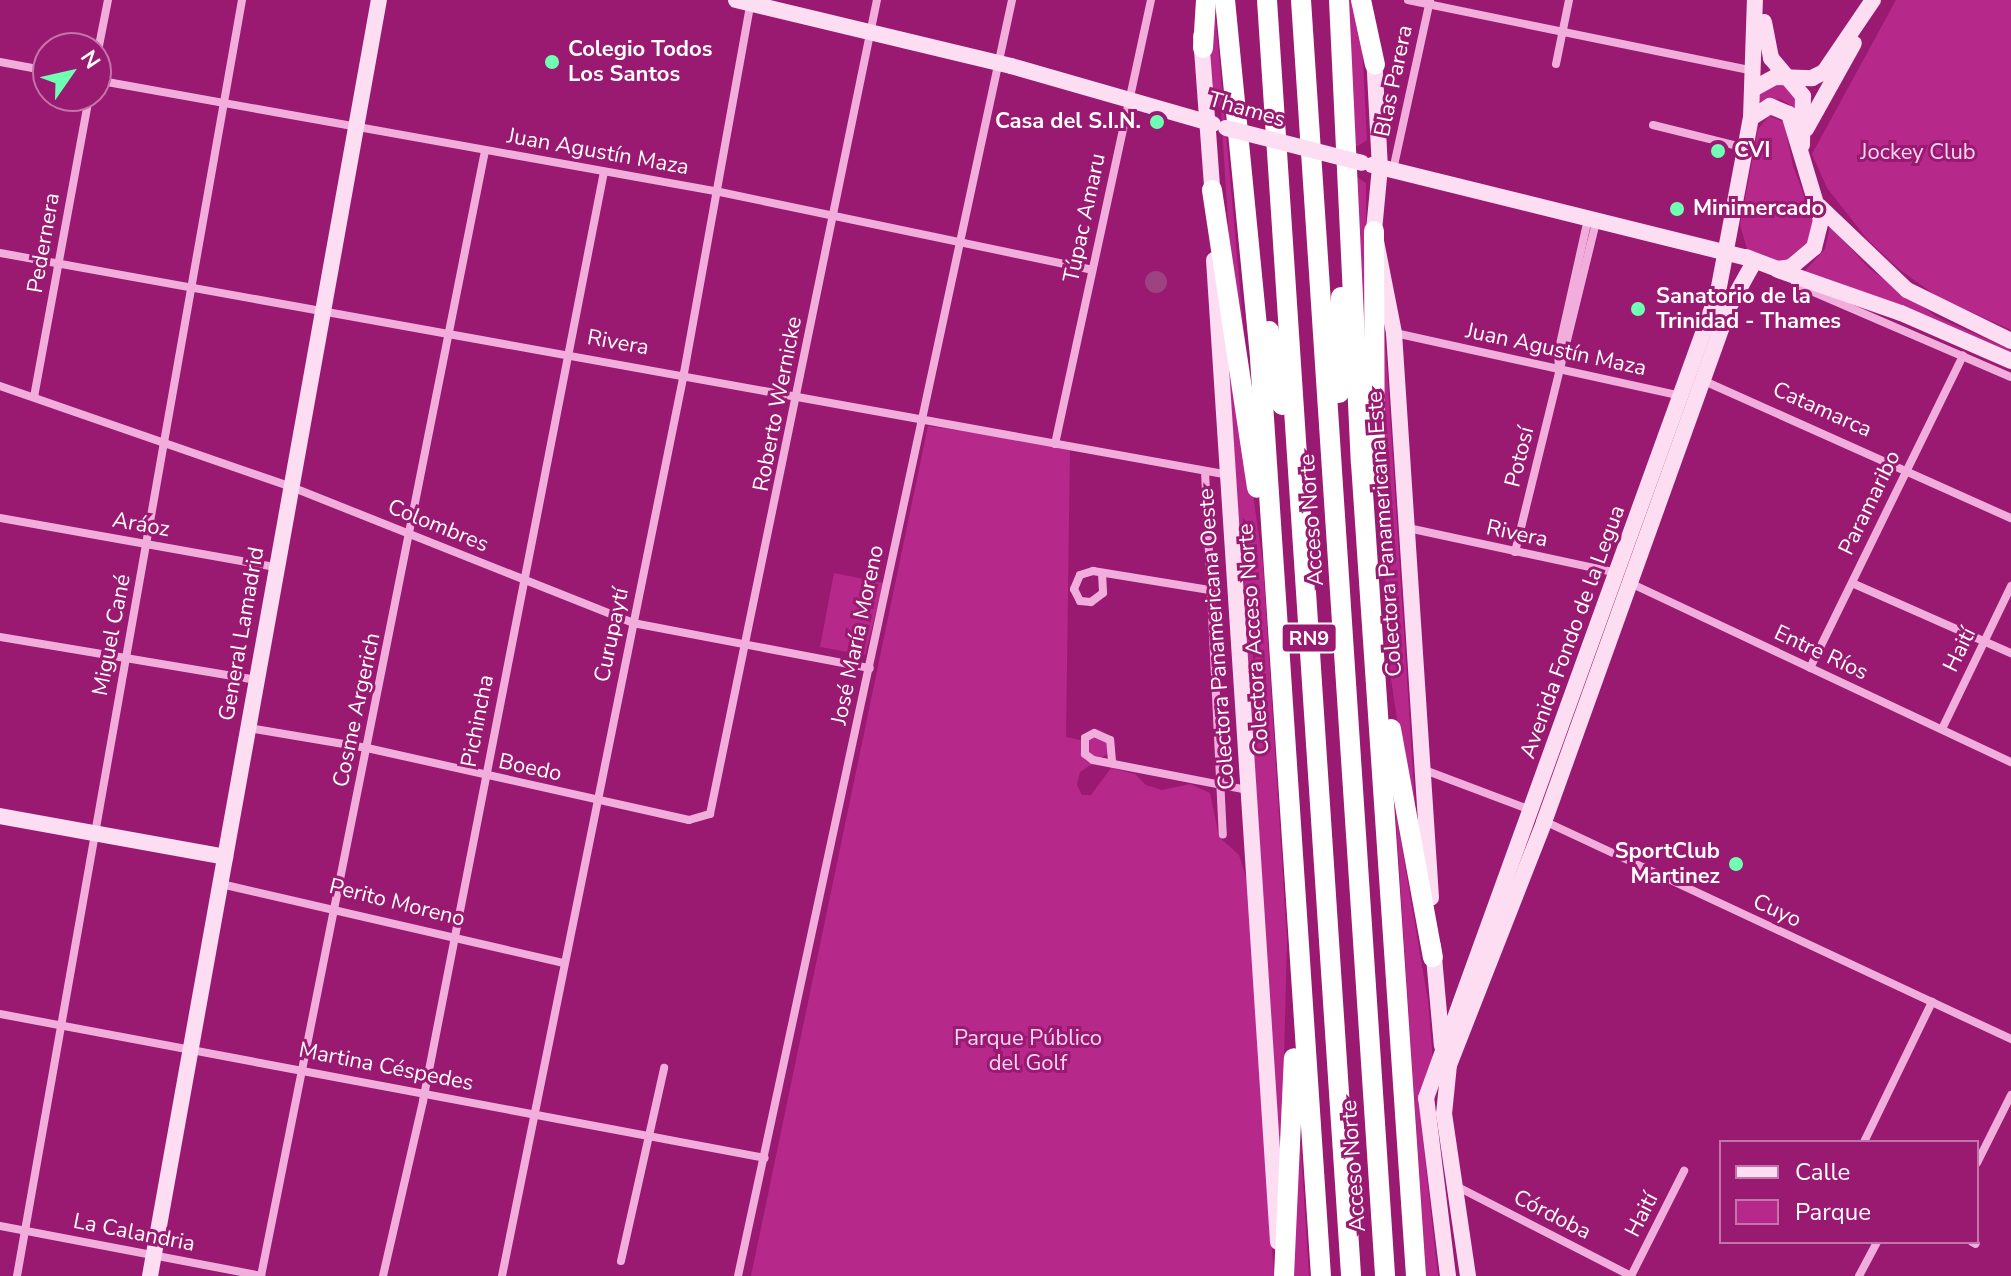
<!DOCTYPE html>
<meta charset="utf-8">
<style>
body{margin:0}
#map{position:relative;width:2011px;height:1276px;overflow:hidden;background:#9a1971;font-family:"Nunito Sans",sans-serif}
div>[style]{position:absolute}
.green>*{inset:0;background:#b6298b}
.water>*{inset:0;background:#9e4381}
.round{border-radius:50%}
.street>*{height:8px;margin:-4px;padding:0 4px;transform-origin:4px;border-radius:4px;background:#f1aedd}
.secondary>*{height:16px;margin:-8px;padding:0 8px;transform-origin:8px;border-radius:8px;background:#fcddf2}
.highway>*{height:20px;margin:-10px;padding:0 10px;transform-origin:10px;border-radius:10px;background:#fff}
.secondary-bridge>*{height:16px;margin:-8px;padding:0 8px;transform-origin:8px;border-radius:8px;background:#fcddf2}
.dots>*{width:22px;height:22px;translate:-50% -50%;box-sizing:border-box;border:4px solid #9a1971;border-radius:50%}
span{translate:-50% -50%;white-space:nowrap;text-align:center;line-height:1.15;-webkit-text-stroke:6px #9a1971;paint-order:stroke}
.shield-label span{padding:2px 6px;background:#9a1971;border:2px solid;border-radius:6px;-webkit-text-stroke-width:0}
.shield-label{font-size:20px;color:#fff;font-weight:700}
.poi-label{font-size:22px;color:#fff;font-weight:700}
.left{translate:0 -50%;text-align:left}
.right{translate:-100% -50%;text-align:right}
.street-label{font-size:22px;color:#fff}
.park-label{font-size:22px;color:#fcd6f0}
.legend{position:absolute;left:1719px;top:1140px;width:260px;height:104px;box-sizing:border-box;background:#9a1971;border:2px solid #c275aa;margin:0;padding:10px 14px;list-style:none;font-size:24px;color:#fff}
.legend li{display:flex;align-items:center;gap:16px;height:40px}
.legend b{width:40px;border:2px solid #c275aa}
.north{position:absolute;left:32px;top:32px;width:80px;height:80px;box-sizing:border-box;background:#9a1971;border:2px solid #c275aa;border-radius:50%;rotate:56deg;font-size:22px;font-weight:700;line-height:32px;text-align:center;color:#fff}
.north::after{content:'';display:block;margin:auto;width:28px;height:36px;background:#6fffb2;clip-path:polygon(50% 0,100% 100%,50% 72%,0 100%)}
</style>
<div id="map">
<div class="green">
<i style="clip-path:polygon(1211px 0,1214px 0,1254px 444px,1231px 270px,1221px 111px,1211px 91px)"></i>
<i style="clip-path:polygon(1343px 0,1355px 0,1361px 25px,1367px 140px,1358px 146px,1351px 145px)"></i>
<i style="clip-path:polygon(1896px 0,2011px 0,2011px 330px,1938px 297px,1900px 270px,1867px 239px,1827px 188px,1812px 154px)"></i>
<i style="clip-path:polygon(1775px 81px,1797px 92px,1795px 108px,1780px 99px,1759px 102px,1760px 91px)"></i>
<i style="clip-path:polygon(1769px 116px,1784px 122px,1793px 166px,1814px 222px,1810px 245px,1780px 265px,1756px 258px,1747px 249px,1740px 225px,1758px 129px)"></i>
<i style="clip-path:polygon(1352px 174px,1366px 183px,1366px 449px)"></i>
<i style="clip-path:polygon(1830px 226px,1870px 269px,1937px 317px,2011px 350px,2011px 355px,1803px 273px,1825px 249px)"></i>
<i style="clip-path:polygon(1224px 293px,1263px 564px,1287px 940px,1281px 1179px,1267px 1167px,1274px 1276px,751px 1276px,928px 426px,1070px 447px,1066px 737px,1081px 740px,1098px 729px,1111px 737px,1115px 749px,1080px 772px,1077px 785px,1082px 795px,1091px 795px,1111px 768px,1135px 774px,1146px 785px,1162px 790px,1190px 784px,1210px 793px,1219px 837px,1239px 855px,1247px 881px,1275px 1083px)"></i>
<i style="clip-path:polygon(1384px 322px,1419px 865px,1386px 646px)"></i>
<i style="clip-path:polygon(834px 573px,884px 583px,865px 655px,820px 647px)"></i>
<i style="clip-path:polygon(1395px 806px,1428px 1001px,1433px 1061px,1419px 1105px,1438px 1276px,1426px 1276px)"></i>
<i style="clip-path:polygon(1298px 1103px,1309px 1276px,1289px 1276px)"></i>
</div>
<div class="water">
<i class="round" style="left:1145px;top:271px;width:22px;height:22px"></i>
</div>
<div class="street">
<i style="left:1408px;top:0;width:352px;rotate:11.6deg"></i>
<i style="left:96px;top:61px;width:62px;rotate:-78.9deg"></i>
<i style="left:0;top:62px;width:49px;rotate:10.6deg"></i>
<i style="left:1556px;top:64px;width:65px;rotate:-78.5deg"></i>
<i style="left:96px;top:80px;width:629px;rotate:10.17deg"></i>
<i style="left:715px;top:191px;width:385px;rotate:11.8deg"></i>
<i style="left:1653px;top:125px;width:95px;rotate:14deg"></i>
<i style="left:1393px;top:170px;width:174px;rotate:-77.7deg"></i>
<i style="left:0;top:253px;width:1249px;rotate:10.24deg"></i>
<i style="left:1795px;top:284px;width:235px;rotate:23.3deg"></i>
<i style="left:1395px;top:333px;width:294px;rotate:12.4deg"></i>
<i style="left:1559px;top:370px;width:17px;rotate:-93deg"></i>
<i style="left:1558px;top:353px;width:137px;rotate:-77.4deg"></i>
<i style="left:1702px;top:380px;width:338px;rotate:24.1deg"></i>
<i style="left:0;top:386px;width:306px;rotate:19.1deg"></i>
<i style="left:289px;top:486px;width:370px;rotate:21.7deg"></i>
<i style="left:633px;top:623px;width:241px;rotate:10.8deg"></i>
<i style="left:34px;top:397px;width:306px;rotate:-79.6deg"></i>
<i style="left:1055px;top:444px;width:454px;rotate:-77.8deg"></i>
<i style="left:1205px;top:471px;width:364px;rotate:87.2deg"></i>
<i style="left:0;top:518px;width:280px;rotate:10.1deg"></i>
<i style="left:1408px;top:528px;width:215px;rotate:12.1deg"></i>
<i style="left:1515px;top:552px;width:343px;rotate:-76.2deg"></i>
<i style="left:1102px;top:573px;width:20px;rotate:87deg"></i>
<i style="left:1103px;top:593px;width:15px;rotate:143deg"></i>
<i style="left:1091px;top:602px;width:11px;rotate:-175deg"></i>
<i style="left:1080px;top:601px;width:13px;rotate:-117deg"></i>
<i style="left:1074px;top:589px;width:15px;rotate:-67deg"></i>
<i style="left:1080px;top:575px;width:14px;rotate:-17deg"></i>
<i style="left:1093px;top:571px;width:118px;rotate:9.3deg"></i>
<i style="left:1628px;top:582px;width:423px;rotate:25.2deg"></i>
<i style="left:1852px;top:583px;width:174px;rotate:23.8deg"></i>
<i style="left:0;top:637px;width:261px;rotate:9.5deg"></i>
<i style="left:1810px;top:668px;width:348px;rotate:-63.9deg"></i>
<i style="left:249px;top:728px;width:120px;rotate:9.6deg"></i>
<i style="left:367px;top:748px;width:330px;rotate:12.6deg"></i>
<i style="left:689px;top:820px;width:22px;rotate:-16deg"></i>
<i style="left:710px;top:814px;width:831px;rotate:-78.41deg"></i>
<i style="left:1942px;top:729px;width:159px;rotate:-64.2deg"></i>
<i style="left:1112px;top:761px;width:21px;rotate:-95deg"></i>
<i style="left:1110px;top:740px;width:17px;rotate:-156deg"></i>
<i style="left:1094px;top:733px;width:10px;rotate:151deg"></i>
<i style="left:1085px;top:738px;width:16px;rotate:90deg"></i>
<i style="left:1085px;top:754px;width:10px;rotate:37deg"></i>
<i style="left:1093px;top:760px;width:158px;rotate:11deg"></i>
<i style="left:1422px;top:769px;width:119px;rotate:20.7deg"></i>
<i style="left:1542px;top:820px;width:518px;rotate:25.03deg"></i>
<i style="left:221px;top:884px;width:352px;rotate:13deg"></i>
<i style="left:0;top:1014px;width:778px;rotate:10.66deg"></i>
<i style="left:1864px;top:1142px;width:156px;rotate:-64.1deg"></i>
<i style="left:1977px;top:1163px;width:76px;rotate:-63.4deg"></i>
<i style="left:1456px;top:1186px;width:197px;rotate:27.2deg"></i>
<i style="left:0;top:1226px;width:266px;rotate:10.8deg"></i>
<i style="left:1972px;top:1242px;width:4px;rotate:27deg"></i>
<i style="left:621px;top:1261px;width:198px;rotate:-77.4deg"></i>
<i style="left:17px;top:1276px;width:1296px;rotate:-80deg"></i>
<i style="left:261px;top:1276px;width:1147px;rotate:-78.74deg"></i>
<i style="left:383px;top:1276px;width:180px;rotate:-77.1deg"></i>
<i style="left:423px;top:1101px;width:946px;rotate:-78.98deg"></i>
<i style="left:502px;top:1276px;width:921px;rotate:-78.6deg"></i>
<i style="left:684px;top:373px;width:378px;rotate:-79.8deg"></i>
<i style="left:738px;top:1276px;width:1305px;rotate:-77.88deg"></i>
<i style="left:1631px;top:1276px;width:118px;rotate:-63.2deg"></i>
<i style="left:1859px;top:1276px;width:38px;rotate:-62deg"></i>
</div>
<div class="secondary">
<i style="left:736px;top:0;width:283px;rotate:13.5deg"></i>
<i style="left:1011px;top:66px;width:210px;rotate:16deg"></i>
<i style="left:1764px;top:22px;width:37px;rotate:79deg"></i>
<i style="left:1771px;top:58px;width:50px;rotate:49.9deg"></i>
<i style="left:1803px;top:96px;width:49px;rotate:91.2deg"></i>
<i style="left:1201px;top:36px;width:165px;rotate:85.8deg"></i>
<i style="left:1374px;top:54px;width:113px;rotate:87deg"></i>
<i style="left:1380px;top:167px;width:64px;rotate:95.4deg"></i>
<i style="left:1374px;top:231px;width:104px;rotate:78.9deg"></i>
<i style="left:1394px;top:333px;width:566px;rotate:86.25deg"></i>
<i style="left:1753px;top:89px;width:25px;rotate:-29deg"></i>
<i style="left:1775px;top:77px;width:37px;rotate:2deg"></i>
<i style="left:1812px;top:78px;width:13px;rotate:-27deg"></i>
<i style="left:1824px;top:72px;width:87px;rotate:-55.8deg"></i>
<i style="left:1806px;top:129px;width:98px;rotate:-60.8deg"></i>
<i style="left:1372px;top:165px;width:386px;rotate:13.9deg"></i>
<i style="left:1819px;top:206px;width:122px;rotate:43.7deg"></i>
<i style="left:1907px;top:290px;width:116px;rotate:26.1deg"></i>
<i style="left:1746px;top:257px;width:33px;rotate:21deg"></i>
<i style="left:1777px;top:269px;width:14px;rotate:-8deg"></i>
<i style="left:1791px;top:267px;width:30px;rotate:-40deg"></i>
<i style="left:1814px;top:248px;width:29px;rotate:-76deg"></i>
<i style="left:1821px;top:220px;width:111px;rotate:-106.8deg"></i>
<i style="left:1789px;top:114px;width:21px;rotate:-157deg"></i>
<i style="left:1770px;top:106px;width:22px;rotate:148deg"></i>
<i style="left:1214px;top:260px;width:984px;rotate:86.27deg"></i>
<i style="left:1778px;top:270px;width:130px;rotate:19.3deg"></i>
<i style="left:1901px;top:313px;width:120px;rotate:23.6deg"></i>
<i style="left:0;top:816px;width:229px;rotate:10.3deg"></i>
<i style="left:1433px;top:946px;width:100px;rotate:84.9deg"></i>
<i style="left:150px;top:1276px;width:1296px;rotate:-79.83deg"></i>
<i style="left:1448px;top:1276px;width:179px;rotate:-97deg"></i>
<i style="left:1426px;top:1098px;width:857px;rotate:-70.09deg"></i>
<i style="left:1718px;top:292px;width:177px;rotate:-79.3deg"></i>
<i style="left:1751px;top:118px;width:118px;rotate:-88.1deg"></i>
<i style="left:1468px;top:1276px;width:164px;rotate:-98.4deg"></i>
<i style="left:1444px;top:1114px;width:49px;rotate:-84.2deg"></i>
<i style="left:1449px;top:1065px;width:261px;rotate:-68.6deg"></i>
<i style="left:1544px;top:822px;width:547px;rotate:-70.24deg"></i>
<i style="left:1729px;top:307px;width:51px;rotate:-60.9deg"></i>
</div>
<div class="highway">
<i style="left:1225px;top:0;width:360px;rotate:84.4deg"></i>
<i style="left:1260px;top:358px;width:920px;rotate:86.2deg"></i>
<i style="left:1267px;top:0;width:1279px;rotate:86.23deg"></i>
<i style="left:1301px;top:0;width:1279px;rotate:86.23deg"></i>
<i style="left:1339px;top:0;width:464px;rotate:87.3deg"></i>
<i style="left:1361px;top:463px;width:815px;rotate:86.13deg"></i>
<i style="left:1361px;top:0;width:66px;rotate:77.8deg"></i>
<i style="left:1203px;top:48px;width:48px;rotate:-86.4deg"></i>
<i style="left:1212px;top:190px;width:301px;rotate:81.4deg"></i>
<i style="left:1374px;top:231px;width:244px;rotate:89.8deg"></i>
<i style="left:1269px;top:331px;width:75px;rotate:80deg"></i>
<i style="left:1339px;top:393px;width:96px;rotate:-88.8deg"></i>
<i style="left:1391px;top:729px;width:232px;rotate:79.6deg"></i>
<i style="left:1284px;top:1276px;width:218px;rotate:-87.4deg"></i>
</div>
<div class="secondary-bridge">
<i style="left:1226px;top:128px;width:140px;rotate:14.4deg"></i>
</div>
<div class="dots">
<i style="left:552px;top:62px;background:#6fffb2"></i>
<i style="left:1157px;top:122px;background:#6fffb2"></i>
<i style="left:1718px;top:151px;background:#6fffb2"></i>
<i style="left:1677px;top:209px;background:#6fffb2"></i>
<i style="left:1638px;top:309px;background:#6fffb2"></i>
<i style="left:1736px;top:864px;background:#6fffb2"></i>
</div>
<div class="shield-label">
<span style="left:1309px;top:638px">RN9</span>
</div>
<div class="poi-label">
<span class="left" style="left:568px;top:62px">Colegio Todos<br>Los Santos</span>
<span class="right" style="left:1141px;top:122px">Casa del S.I.N.</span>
<span class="left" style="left:1734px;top:151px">CVI</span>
<span class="left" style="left:1693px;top:209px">Minimercado</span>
<span class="left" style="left:1656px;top:309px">Sanatorio de la<br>Trinidad - Thames</span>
<span class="right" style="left:1720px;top:864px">SportClub<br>Martinez</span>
</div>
<div class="street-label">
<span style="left:1394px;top:81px;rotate:-78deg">Blas Parera</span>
<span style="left:1247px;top:110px;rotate:16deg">Thames</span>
<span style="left:598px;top:152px;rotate:10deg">Juan Agustín Maza</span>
<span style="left:1085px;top:218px;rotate:-78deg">Túpac Amaru</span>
<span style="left:44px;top:243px;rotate:-80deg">Pedernera</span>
<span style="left:618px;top:343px;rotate:10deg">Rivera</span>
<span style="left:1556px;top:350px;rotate:12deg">Juan Agustín Maza</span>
<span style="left:778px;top:404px;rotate:-79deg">Roberto Wernicke</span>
<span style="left:1822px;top:410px;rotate:24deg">Catamarca</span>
<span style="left:1520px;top:457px;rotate:-76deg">Potosí</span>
<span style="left:1870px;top:503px;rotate:-64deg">Paramaribo</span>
<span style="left:1312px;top:520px;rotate:-94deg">Acceso Norte</span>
<span style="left:141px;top:525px;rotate:10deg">Aráoz</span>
<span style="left:438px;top:526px;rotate:22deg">Colombres</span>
<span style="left:1385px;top:534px;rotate:-94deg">Colectora Panamericana Este</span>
<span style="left:1517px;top:534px;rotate:12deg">Rivera</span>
<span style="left:1573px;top:632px;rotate:-70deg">Avenida Fondo de la Legua</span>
<span style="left:242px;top:634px;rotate:-80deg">General Lamadrid</span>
<span style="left:112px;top:635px;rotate:-79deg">Miguel Cané</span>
<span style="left:612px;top:635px;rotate:-78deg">Curupaytí</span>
<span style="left:858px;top:635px;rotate:-78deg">José María Moreno</span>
<span style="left:1217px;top:639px;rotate:-94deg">Colectora Panamericana Oeste</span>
<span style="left:1254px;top:639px;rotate:-94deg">Colectora Acceso Norte</span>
<span style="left:1960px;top:650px;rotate:-64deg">Haití</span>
<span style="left:1821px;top:653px;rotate:25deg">Entre Ríos</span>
<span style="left:357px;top:710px;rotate:-78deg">Cosme Argerich</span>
<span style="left:478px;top:721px;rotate:-79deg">Pichincha</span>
<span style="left:530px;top:768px;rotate:12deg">Boedo</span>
<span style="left:397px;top:903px;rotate:14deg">Perito Moreno</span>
<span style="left:1777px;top:911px;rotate:25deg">Cuyo</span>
<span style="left:386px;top:1067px;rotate:11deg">Martina Céspedes</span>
<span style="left:1354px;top:1166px;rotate:-94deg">Acceso Norte</span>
<span style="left:1552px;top:1215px;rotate:27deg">Córdoba</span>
<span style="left:1642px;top:1215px;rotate:-63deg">Haití</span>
<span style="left:134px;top:1233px;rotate:11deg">La Calandria</span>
</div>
<div class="park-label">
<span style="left:1918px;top:153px">Jockey Club</span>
<span style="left:1028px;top:1051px">Parque Público<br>del Golf</span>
</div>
<ul class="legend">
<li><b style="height:10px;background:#fcddf2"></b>Calle</li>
<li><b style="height:22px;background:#b6298b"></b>Parque</li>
</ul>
<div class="north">N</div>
</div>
